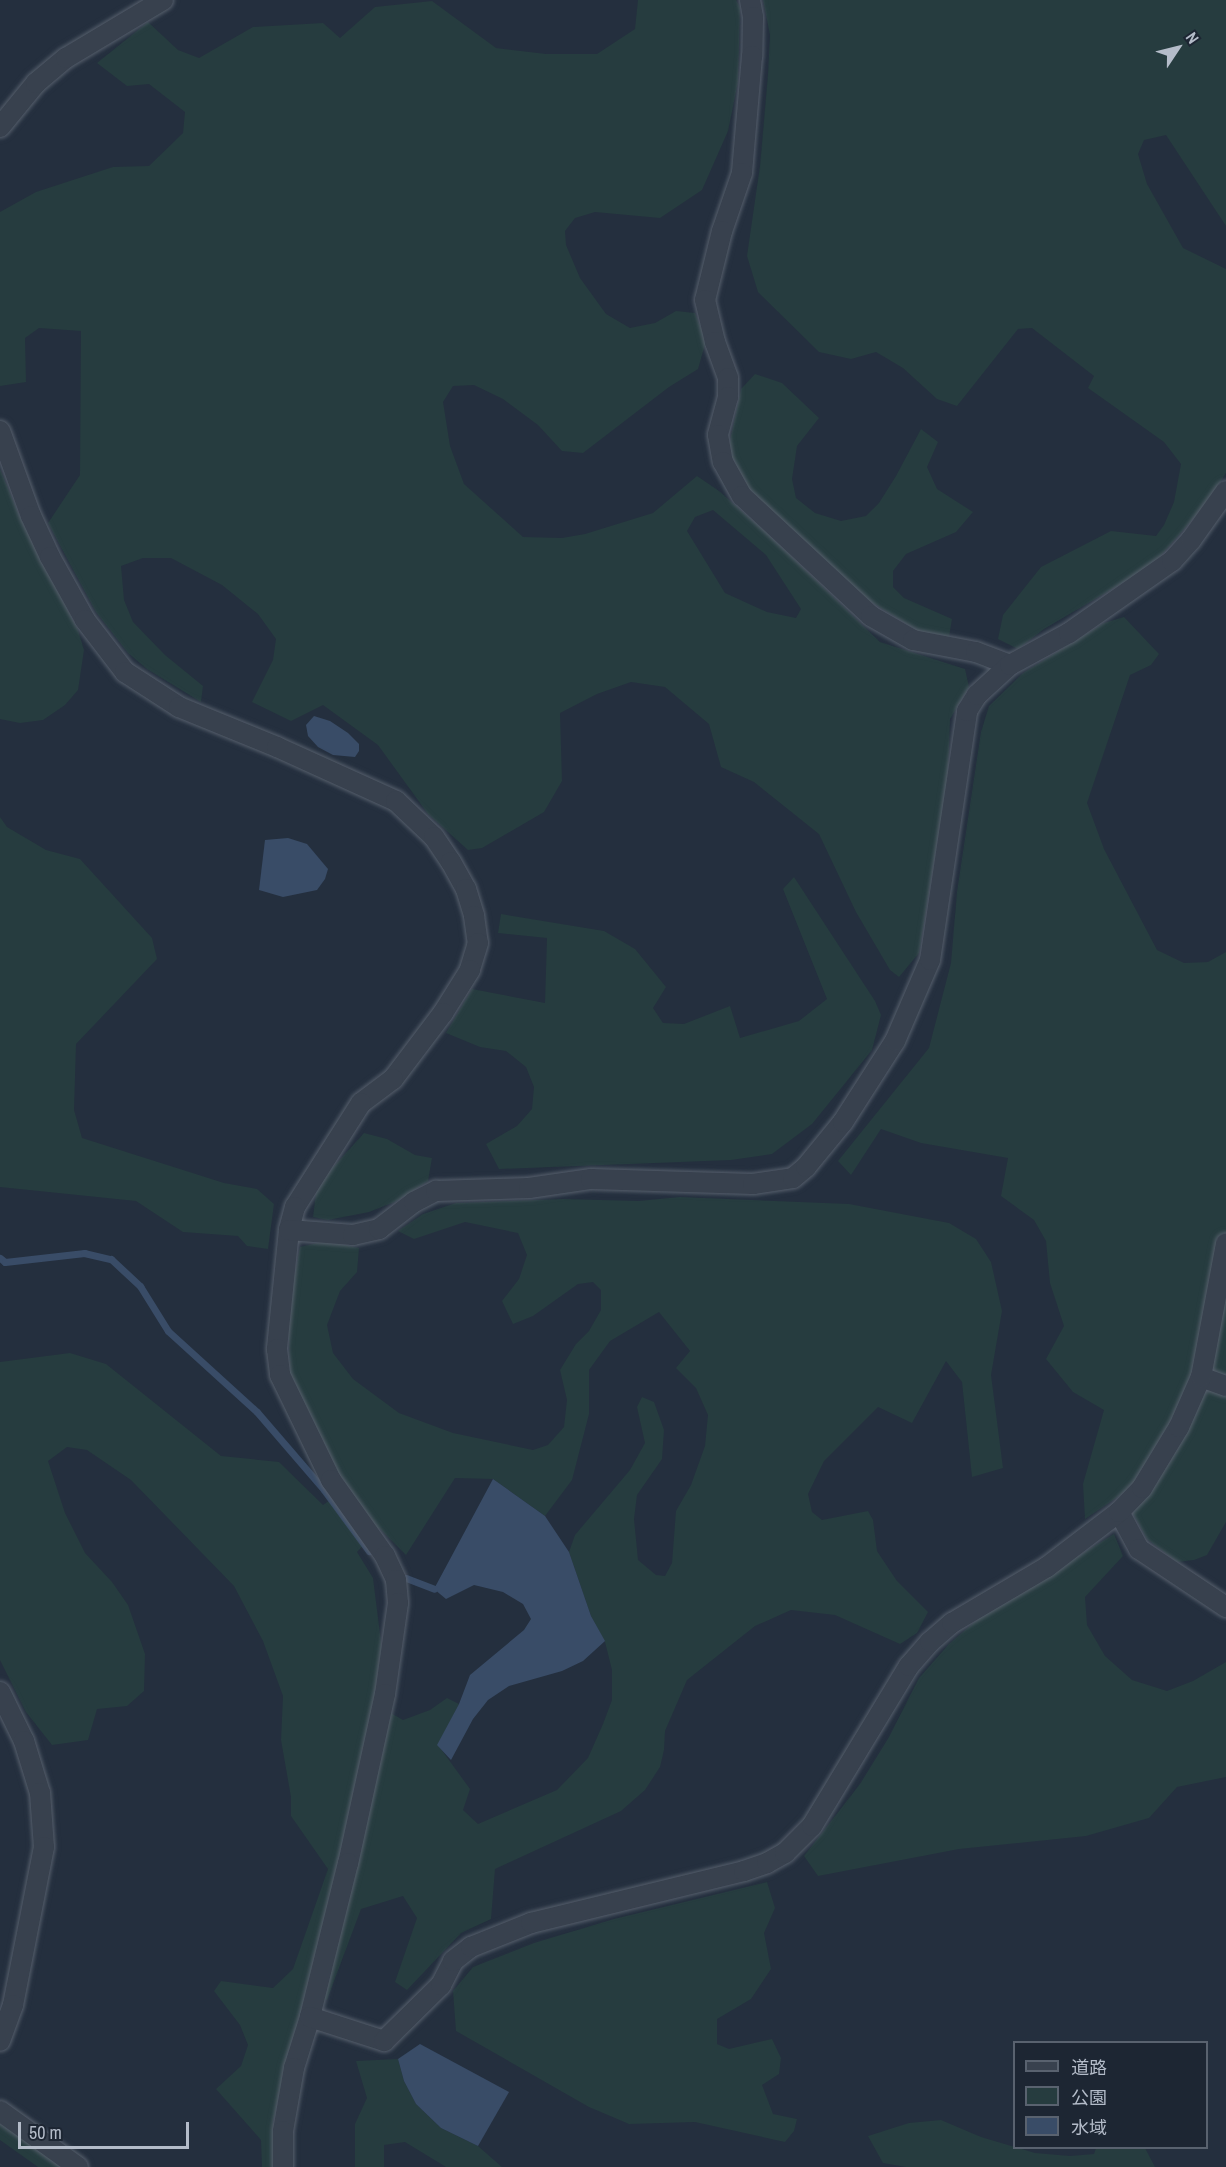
<!DOCTYPE html>
<meta charset="utf-8">
<style>
body{margin:0}
#map{position:relative;width:1226px;height:2167px;overflow:hidden;background:#242f3e;font-family:"Archivo Narrow","Noto Sans JP",sans-serif}
div>[style]{position:absolute}
.green>*{inset:0;background:#263c3f}
.water>*{inset:0;background:#394c67}
.stream>*{height:7px;margin:-3.5px;padding:0 3.5px;transform-origin:3.5px;border-radius:3.5px;background:#394c67}
.roads{filter:drop-shadow(0 0 2px #565f6c) drop-shadow(0 0 2px #565f6c)}
.minor>*{height:20px;margin:-10px;padding:0 10px;transform-origin:10px;border-radius:10px;background:#38414e}
span{translate:-50% -50%;white-space:nowrap;text-align:center;line-height:1.15;-webkit-text-stroke:4.5px #1d2633;paint-order:stroke}
.legend{position:absolute;left:1013px;top:2041px;width:195px;height:108px;box-sizing:border-box;background:#1d2633;border:2px solid #59626f;margin:0;padding:8px 10px;list-style:none;font-size:18px;color:#b4bcc9}
.legend li{display:flex;align-items:center;gap:12px;height:30px}
.legend b{width:30px;border:2px solid #59626f}
.north{position:absolute;left:1148px;top:18px;width:60px;height:60px;-webkit-text-stroke:4px #1d2633;paint-order:stroke;rotate:55deg;font-size:16px;font-weight:700;line-height:24px;text-align:center;color:#b4bcc9}
.north::after{content:'';display:block;margin:auto;width:21px;height:27px;background:#b4bcc9;clip-path:polygon(50% 0,100% 100%,50% 72%,0 100%)}
.scale{position:absolute;left:18px;top:2122px;width:171px;height:27px;box-sizing:border-box;border:3px solid #b4bcc9;border-top:0;padding-left:8px;font-size:18px;line-height:21px;white-space:nowrap;color:#b4bcc9;-webkit-text-stroke:4px #1d2633;paint-order:stroke}
</style>
<div id="map">
<div class="green">
<i style="clip-path:polygon(evenodd,638px 0,736px 0,740px 8px,738px 82px,728px 131px,702px 190px,660px 218px,595px 212px,575px 218px,565px 231px,566px 245px,580px 278px,606px 314px,630px 328px,655px 323px,676px 311px,695px 313px,706px 341px,698px 369px,669px 387px,583px 453px,562px 451px,538px 425px,503px 399px,474px 385px,453px 386px,443px 402px,450px 446px,464px 484px,523px 537px,562px 538px,585px 534px,653px 513px,697px 476px,719px 491px,770px 536px,880px 642px,965px 669px,969px 687px,950px 719px,948px 777px,919px 953px,899px 977px,890px 970px,856px 912px,819px 834px,754px 782px,721px 767px,709px 724px,665px 687px,631px 682px,597px 694px,560px 713px,562px 781px,544px 812px,482px 848px,468px 850px,428px 814px,378px 745px,323px 705px,291px 721px,252px 702px,273px 660px,276px 639px,258px 614px,222px 585px,171px 558px,143px 558px,121px 566px,124px 600px,133px 622px,165px 655px,203px 686px,201px 702px,147px 669px,128px 653px,96px 612px,48px 523px,80px 475px,81px 331px,39px 328px,25px 338px,26px 382px,0 386px,0 212px,36px 192px,113px 167px,149px 166px,183px 133px,185px 112px,149px 84px,127px 86px,97px 63px,148px 22px,178px 50px,199px 58px,253px 27px,323px 23px,340px 38px,375px 7px,432px 1px,496px 48px,546px 54px,597px 54px,635px 29px,638px 0,713px 510px,766px 555px,801px 609px,796px 618px,767px 612px,725px 593px,687px 531px,695px 517px,713px 510px)"></i>
<i style="clip-path:polygon(763px 0,1226px 0,1226px 226px,1166px 135px,1144px 140px,1138px 154px,1147px 184px,1183px 248px,1226px 269px,1226px 473px,1207px 503px,1157px 560px,1131px 578px,1044px 629px,1018px 649px,998px 639px,1003px 615px,1041px 567px,1111px 531px,1156px 536px,1164px 525px,1174px 502px,1181px 464px,1164px 442px,1088px 388px,1094px 376px,1032px 328px,1018px 329px,957px 406px,937px 399px,903px 368px,876px 352px,851px 359px,819px 352px,758px 292px,747px 256px,760px 166px,768px 74px,770px 35px)"></i>
<i style="clip-path:polygon(755px 374px,782px 383px,819px 418px,797px 446px,792px 479px,796px 498px,815px 513px,841px 521px,866px 516px,879px 503px,896px 476px,921px 429px,938px 442px,927px 467px,937px 489px,973px 512px,956px 532px,906px 554px,893px 571px,893px 587px,904px 598px,952px 619px,949px 637px,918px 631px,863px 597px,750px 492px,739px 477px,728px 450px,741px 389px)"></i>
<i style="clip-path:polygon(0 469px,20px 517px,78px 630px,84px 650px,78px 690px,65px 705px,43px 720px,20px 723px,0 719px)"></i>
<i style="clip-path:polygon(1124px 617px,1159px 654px,1151px 665px,1130px 675px,1087px 803px,1104px 849px,1157px 950px,1184px 963px,1208px 962px,1226px 952px,1226px 1522px,1207px 1555px,1194px 1560px,1177px 1562px,1147px 1539px,1122px 1494px,1085px 1519px,1083px 1484px,1104px 1410px,1073px 1392px,1046px 1359px,1064px 1326px,1050px 1283px,1046px 1241px,1034px 1220px,1001px 1196px,1008px 1158px,921px 1143px,881px 1129px,851px 1175px,838px 1161px,929px 1048px,951px 963px,957px 892px,981px 732px,989px 706px,1023px 673px,1104px 623px)"></i>
<i style="clip-path:polygon(0 817px,7px 827px,46px 850px,80px 859px,152px 938px,157px 959px,76px 1044px,74px 1110px,82px 1138px,224px 1183px,257px 1189px,274px 1204px,268px 1249px,247px 1246px,238px 1236px,183px 1232px,136px 1201px,0 1187px)"></i>
<i style="clip-path:polygon(794px 877px,875px 1001px,881px 1015px,872px 1050px,812px 1124px,772px 1154px,731px 1160px,499px 1169px,486px 1144px,517px 1126px,532px 1109px,534px 1087px,526px 1067px,506px 1051px,480px 1047px,446px 1033px,472px 989px,545px 1003px,547px 938px,498px 933px,501px 914px,604px 931px,635px 949px,666px 987px,653px 1008px,663px 1023px,684px 1024px,730px 1006px,740px 1038px,799px 1021px,827px 999px,783px 889px)"></i>
<i style="clip-path:polygon(364px 1133px,387px 1139px,415px 1155px,432px 1158px,428px 1181px,397px 1201px,369px 1212px,328px 1220px,313px 1217px,317px 1185px)"></i>
<i style="clip-path:polygon(evenodd,680px 1197px,849px 1204px,949px 1223px,976px 1239px,991px 1262px,1002px 1311px,991px 1375px,1003px 1468px,972px 1477px,962px 1382px,946px 1361px,912px 1423px,878px 1407px,824px 1461px,808px 1494px,812px 1512px,822px 1520px,868px 1511px,873px 1520px,877px 1551px,897px 1581px,928px 1612px,917px 1633px,900px 1644px,835px 1615px,791px 1610px,755px 1626px,687px 1680px,665px 1731px,664px 1750px,660px 1767px,645px 1790px,621px 1811px,495px 1869px,491px 1919px,461px 1933px,407px 1990px,395px 1982px,417px 1918px,403px 1896px,361px 1909px,327px 2000px,306px 1993px,273px 2121px,273px 2167px,262px 2167px,261px 2140px,216px 2089px,241px 2066px,248px 2045px,240px 2025px,214px 1991px,221px 1981px,273px 1988px,293px 1969px,328px 1869px,291px 1816px,291px 1797px,281px 1740px,283px 1696px,263px 1641px,234px 1586px,131px 1480px,87px 1450px,67px 1447px,48px 1461px,65px 1513px,85px 1553px,112px 1582px,128px 1605px,145px 1654px,144px 1691px,127px 1706px,97px 1709px,88px 1740px,52px 1745px,26px 1712px,0 1660px,0 1362px,70px 1353px,106px 1364px,221px 1456px,279px 1462px,323px 1505px,346px 1489px,329px 1460px,290px 1373px,288px 1309px,300px 1247px,326px 1241px,359px 1248px,357px 1272px,340px 1291px,327px 1325px,333px 1353px,353px 1379px,399px 1413px,453px 1433px,533px 1450px,548px 1445px,564px 1427px,567px 1400px,560px 1370px,576px 1344px,589px 1331px,601px 1310px,601px 1290px,593px 1282px,578px 1284px,533px 1316px,513px 1324px,502px 1301px,519px 1279px,527px 1255px,518px 1233px,465px 1222px,414px 1239px,398px 1231px,423px 1214px,456px 1203px,563px 1199px,639px 1201px,680px 1197px,659px 1312px,690px 1351px,676px 1368px,696px 1388px,708px 1415px,705px 1446px,691px 1485px,676px 1511px,672px 1563px,665px 1576px,656px 1575px,638px 1560px,634px 1519px,637px 1495px,662px 1459px,664px 1430px,654px 1402px,642px 1397px,637px 1407px,645px 1443px,630px 1470px,575px 1535px,569px 1552px,591px 1616px,605px 1642px,612px 1670px,612px 1700px,603px 1724px,588px 1758px,557px 1790px,478px 1824px,463px 1810px,470px 1789px,438px 1745px,459px 1704px,447px 1698px,430px 1710px,403px 1720px,375px 1704px,382px 1650px,373px 1578px,357px 1552px,379px 1528px,406px 1555px,455px 1478px,493px 1479px,545px 1516px,572px 1480px,589px 1414px,589px 1370px,610px 1341px,659px 1312px)"></i>
<i style="clip-path:polygon(1114px 1534px,1123px 1556px,1085px 1597px,1087px 1625px,1105px 1656px,1132px 1680px,1167px 1691px,1193px 1681px,1226px 1662px,1226px 1777px,1177px 1787px,1149px 1818px,1086px 1836px,959px 1849px,818px 1876px,804px 1856px,860px 1784px,889px 1737px,919px 1678px,949px 1644px,985px 1613px)"></i>
<i style="clip-path:polygon(767px 1882px,775px 1908px,764px 1933px,771px 1969px,751px 1999px,717px 2019px,717px 2044px,729px 2049px,772px 2039px,781px 2058px,779px 2074px,762px 2085px,773px 2114px,797px 2119px,794px 2131px,785px 2142px,695px 2122px,629px 2124px,589px 2107px,456px 2031px,453px 1991px,473px 1967px,534px 1943px,614px 1919px)"></i>
<i style="clip-path:polygon(398px 2059px,404px 2081px,416px 2104px,441px 2128px,478px 2146px,502px 2167px,446px 2167px,405px 2142px,384px 2145px,384px 2167px,355px 2167px,355px 2124px,367px 2098px,356px 2061px)"></i>
<i style="clip-path:polygon(941px 2120px,981px 2137px,1035px 2153px,1070px 2156px,1094px 2154px,1096px 2148px,1145px 2148px,1155px 2167px,906px 2167px,883px 2163px,868px 2136px,909px 2123px)"></i>
<i style="clip-path:polygon(0 2124px,13px 2132px,63px 2167px,38px 2167px,0 2140px)"></i>
</div>
<div class="water">
<i style="clip-path:polygon(314px 716px,330px 721px,348px 733px,359px 744px,359px 751px,355px 757px,333px 755px,318px 747px,308px 736px,306px 725px)"></i>
<i style="clip-path:polygon(288px 838px,307px 844px,328px 869px,325px 879px,317px 890px,283px 897px,259px 890px,265px 840px)"></i>
<i style="clip-path:polygon(493px 1479px,545px 1516px,569px 1552px,591px 1616px,605px 1641px,583px 1661px,562px 1671px,509px 1686px,488px 1700px,473px 1719px,451px 1760px,437px 1745px,459px 1704px,470px 1675px,524px 1630px,531px 1619px,523px 1604px,503px 1592px,474px 1585px,446px 1599px,434px 1589px)"></i>
<i style="clip-path:polygon(420px 2044px,509px 2092px,478px 2146px,441px 2128px,416px 2104px,404px 2081px,398px 2059px)"></i>
</div>
<div class="stream">
<i style="left:0;top:1258px;width:6px;rotate:39deg"></i>
<i style="left:5px;top:1262px;width:80px;rotate:-6.5deg"></i>
<i style="left:84px;top:1253px;width:28px;rotate:13deg"></i>
<i style="left:111px;top:1259px;width:40px;rotate:43deg"></i>
<i style="left:140px;top:1286px;width:53px;rotate:58.1deg"></i>
<i style="left:168px;top:1331px;width:120px;rotate:42.3deg"></i>
<i style="left:257px;top:1412px;width:103px;rotate:49.3deg"></i>
<i style="left:324px;top:1490px;width:76px;rotate:53.6deg"></i>
<i style="left:406px;top:1578px;width:30px;rotate:21deg"></i>
</div>
<div class="roads">
<div class="minor">
<i style="left:750px;top:0;width:17px;rotate:80deg"></i>
<i style="left:753px;top:17px;width:39px;rotate:91deg"></i>
<i style="left:752px;top:56px;width:117px;rotate:94.9deg"></i>
<i style="left:742px;top:173px;width:61px;rotate:109deg"></i>
<i style="left:722px;top:231px;width:71px;rotate:103.8deg"></i>
<i style="left:705px;top:300px;width:43px;rotate:76.6deg"></i>
<i style="left:715px;top:342px;width:38px;rotate:70deg"></i>
<i style="left:728px;top:378px;width:19px;rotate:90deg"></i>
<i style="left:728px;top:397px;width:39px;rotate:105deg"></i>
<i style="left:718px;top:435px;width:27px;rotate:80deg"></i>
<i style="left:723px;top:462px;width:39px;rotate:61deg"></i>
<i style="left:742px;top:496px;width:176px;rotate:42.9deg"></i>
<i style="left:871px;top:616px;width:48px;rotate:29.7deg"></i>
<i style="left:913px;top:640px;width:64px;rotate:10.8deg"></i>
<i style="left:976px;top:652px;width:36px;rotate:21deg"></i>
<i style="left:0;top:127px;width:57px;rotate:-50.7deg"></i>
<i style="left:36px;top:83px;width:39px;rotate:-40deg"></i>
<i style="left:66px;top:58px;width:113px;rotate:-30.9deg"></i>
<i style="left:0;top:431px;width:90px;rotate:70deg"></i>
<i style="left:31px;top:516px;width:45px;rotate:65.1deg"></i>
<i style="left:50px;top:557px;width:72px;rotate:60.9deg"></i>
<i style="left:85px;top:620px;width:66px;rotate:52.4deg"></i>
<i style="left:125px;top:672px;width:64px;rotate:32.9deg"></i>
<i style="left:179px;top:707px;width:106px;rotate:22.2deg"></i>
<i style="left:277px;top:747px;width:131px;rotate:24.4deg"></i>
<i style="left:396px;top:801px;width:52px;rotate:43.5deg"></i>
<i style="left:434px;top:837px;width:30px;rotate:56deg"></i>
<i style="left:451px;top:862px;width:31px;rotate:61deg"></i>
<i style="left:466px;top:889px;width:28px;rotate:73deg"></i>
<i style="left:474px;top:916px;width:27px;rotate:82deg"></i>
<i style="left:478px;top:943px;width:28px;rotate:107deg"></i>
<i style="left:470px;top:970px;width:51px;rotate:122.1deg"></i>
<i style="left:443px;top:1013px;width:83px;rotate:127.1deg"></i>
<i style="left:393px;top:1079px;width:40px;rotate:143deg"></i>
<i style="left:361px;top:1103px;width:123px;rotate:122.4deg"></i>
<i style="left:295px;top:1207px;width:24px;rotate:105deg"></i>
<i style="left:289px;top:1230px;width:120px;rotate:95.8deg"></i>
<i style="left:277px;top:1349px;width:26px;rotate:83deg"></i>
<i style="left:280px;top:1375px;width:117px;rotate:64.1deg"></i>
<i style="left:331px;top:1480px;width:93px;rotate:54.6deg"></i>
<i style="left:385px;top:1556px;width:26px;rotate:65deg"></i>
<i style="left:396px;top:1580px;width:23px;rotate:85deg"></i>
<i style="left:398px;top:1603px;width:92px;rotate:98.1deg"></i>
<i style="left:385px;top:1694px;width:173px;rotate:102.3deg"></i>
<i style="left:348px;top:1863px;width:159px;rotate:103.9deg"></i>
<i style="left:310px;top:2017px;width:53px;rotate:107.4deg"></i>
<i style="left:294px;top:2068px;width:64px;rotate:99.9deg"></i>
<i style="left:283px;top:2131px;width:36px;rotate:90deg"></i>
<i style="left:289px;top:1230px;width:64px;rotate:4.5deg"></i>
<i style="left:353px;top:1235px;width:27px;rotate:-13deg"></i>
<i style="left:379px;top:1229px;width:44px;rotate:-37.6deg"></i>
<i style="left:414px;top:1202px;width:25px;rotate:-27deg"></i>
<i style="left:436px;top:1191px;width:93px;rotate:-1.8deg"></i>
<i style="left:529px;top:1188px;width:63px;rotate:-8.3deg"></i>
<i style="left:591px;top:1179px;width:162px;rotate:1.8deg"></i>
<i style="left:753px;top:1184px;width:40px;rotate:-8.5deg"></i>
<i style="left:793px;top:1178px;width:17px;rotate:-40deg"></i>
<i style="left:806px;top:1167px;width:58px;rotate:-50.6deg"></i>
<i style="left:843px;top:1122px;width:96px;rotate:-57.3deg"></i>
<i style="left:895px;top:1041px;width:88px;rotate:-66.6deg"></i>
<i style="left:930px;top:960px;width:252px;rotate:-81.5deg"></i>
<i style="left:967px;top:711px;width:19px;rotate:-58deg"></i>
<i style="left:977px;top:695px;width:45px;rotate:-42.3deg"></i>
<i style="left:1010px;top:665px;width:67px;rotate:-28.5deg"></i>
<i style="left:1069px;top:633px;width:126px;rotate:-35deg"></i>
<i style="left:1172px;top:561px;width:28px;rotate:-48deg"></i>
<i style="left:1191px;top:540px;width:60px;rotate:-54.5deg"></i>
<i style="left:1201px;top:1377px;width:27px;rotate:20deg"></i>
<i style="left:1119px;top:1512px;width:42px;rotate:61.6deg"></i>
<i style="left:1139px;top:1549px;width:105px;rotate:33.7deg"></i>
<i style="left:0;top:1692px;width:55px;rotate:63.9deg"></i>
<i style="left:24px;top:1741px;width:54px;rotate:72.9deg"></i>
<i style="left:40px;top:1793px;width:54px;rotate:85.8deg"></i>
<i style="left:44px;top:1847px;width:161px;rotate:101.1deg"></i>
<i style="left:13px;top:2005px;width:38px;rotate:110deg"></i>
<i style="left:310px;top:2017px;width:78px;rotate:18deg"></i>
<i style="left:384px;top:2041px;width:80px;rotate:-44.5deg"></i>
<i style="left:441px;top:1985px;width:27px;rotate:-63deg"></i>
<i style="left:453px;top:1961px;width:23px;rotate:-38deg"></i>
<i style="left:471px;top:1947px;width:65px;rotate:-21.8deg"></i>
<i style="left:531px;top:1923px;width:219px;rotate:-13.7deg"></i>
<i style="left:744px;top:1871px;width:24px;rotate:-19deg"></i>
<i style="left:767px;top:1863px;width:21px;rotate:-29deg"></i>
<i style="left:785px;top:1853px;width:38px;rotate:-45deg"></i>
<i style="left:812px;top:1826px;width:187px;rotate:-58.8deg"></i>
<i style="left:909px;top:1666px;width:32px;rotate:-49deg"></i>
<i style="left:930px;top:1642px;width:29px;rotate:-41deg"></i>
<i style="left:952px;top:1623px;width:110px;rotate:-30.5deg"></i>
<i style="left:1047px;top:1567px;width:91px;rotate:-37.4deg"></i>
<i style="left:1119px;top:1512px;width:33px;rotate:-46deg"></i>
<i style="left:1142px;top:1488px;width:71px;rotate:-58.8deg"></i>
<i style="left:1179px;top:1427px;width:55px;rotate:-66.3deg"></i>
<i style="left:1201px;top:1377px;width:136px;rotate:-79.4deg"></i>
<i style="left:0;top:2111px;width:96px;rotate:35.7deg"></i>
</div>
</div>
<ul class="legend">
<li><b style="height:8px;background:#38414e"></b>道路</li>
<li><b style="height:16px;background:#263c3f"></b>公園</li>
<li><b style="height:16px;background:#394c67"></b>水域</li>
</ul>
<div class="north">N</div>
<div class="scale">50 m</div>
</div>
